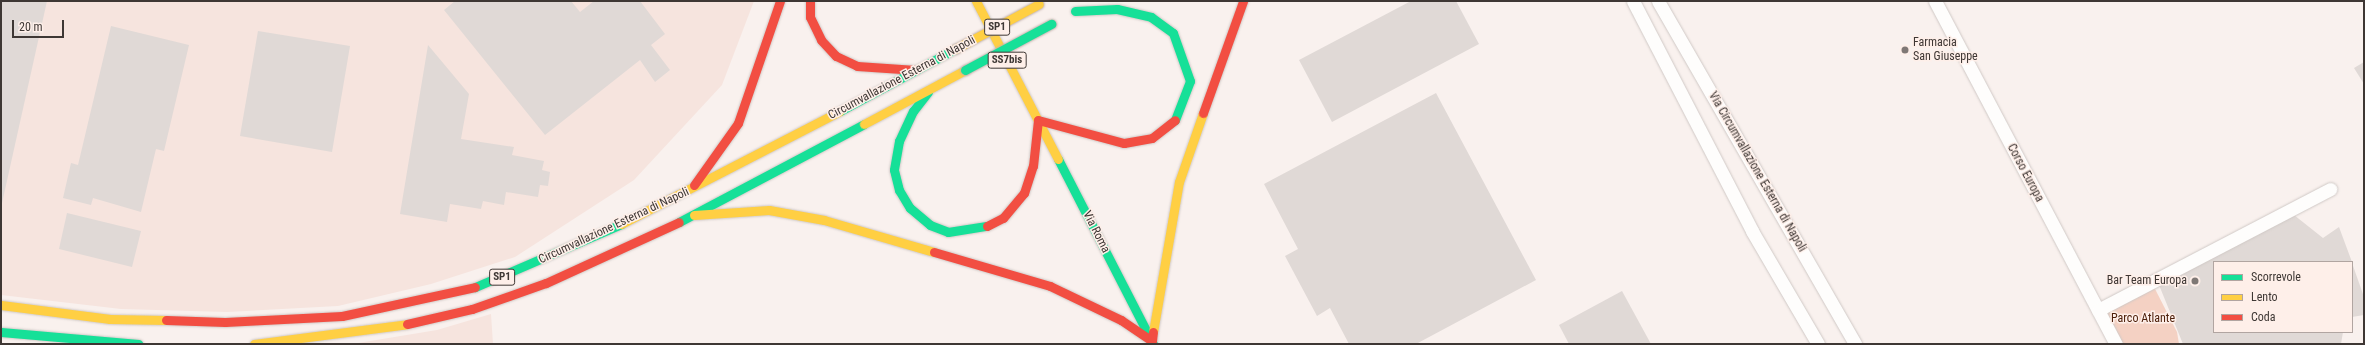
<!DOCTYPE html>
<style>
body{margin:0}
#map{position:relative;width:2365px;height:345px;overflow:hidden;background:#f9f1ee;font-family:"Roboto Condensed",sans-serif}
div>[style]{position:absolute}
.built>*{inset:0;background:#f6e4de}
.green>*{inset:0;background:#f4d1c3}
.building>*{inset:0;background:#e0d9d6}
.roads{filter:drop-shadow(0 0 1px #d0c9c6) drop-shadow(0 0 1px #d0c9c6)}
.street>*{height:13px;margin:-6.5px;padding:0 6.5px;transform-origin:6.5px;border-radius:6.5px;background:#fefdfc}
.fast>*{height:9px;margin:-4.5px;padding:0 4.5px;transform-origin:4.5px;border-radius:4.5px;background:#16e098}
.slow>*{height:9px;margin:-4.5px;padding:0 4.5px;transform-origin:4.5px;border-radius:4.5px;background:#ffcf43}
.jam>*{height:9px;margin:-4.5px;padding:0 4.5px;transform-origin:4.5px;border-radius:4.5px;background:#f24e42}
.bridges{filter:drop-shadow(0 0 1px #c2b1ab) drop-shadow(0 0 1px #c2b1ab)}
.fast-bridge>*{height:9px;margin:-4.5px;padding:0 4.5px;transform-origin:4.5px;border-radius:4.5px;background:#16e098}
.slow-bridge>*{height:9px;margin:-4.5px;padding:0 4.5px;transform-origin:4.5px;border-radius:4.5px;background:#ffcf43}
.dots>*{width:11px;height:11px;translate:-50% -50%;box-sizing:border-box;border:2px solid #feefe9;border-radius:50%}
span{translate:-50% -50%;white-space:nowrap;text-align:center;line-height:1.15;-webkit-text-stroke:3px #feefe9;paint-order:stroke}
.shield-label span{padding:1px 3px;background:#feefe9;border:1px solid;border-radius:3px;-webkit-text-stroke-width:0}
.shield-label{font-size:11px;color:#3e3734;font-weight:700}
.poi-label{font-size:12px;color:#3e3734}
.left{translate:0 -50%;text-align:left}
.right{translate:-100% -50%;text-align:right}
.street-label{font-size:12px;color:#3e3734}
.park-label{font-size:12px;color:#4e200b}
.frame{position:absolute;inset:0;border:2px solid #3e3734;pointer-events:none}
.legend{position:absolute;left:2213px;top:261px;width:140px;height:72px;box-sizing:border-box;background:#feefe9;border:1px solid #b1a5a1;margin:0;padding:5px 7px;list-style:none;font-size:12px;color:#3e3734}
.legend li{display:flex;align-items:center;gap:8px;height:20px}
.legend b{width:20px;border:1px solid #b1a5a1}
.scale{position:absolute;left:12px;top:20px;width:52px;height:18px;box-sizing:border-box;border:2px solid #3e3734;border-top:0;padding-left:5px;font-size:12px;line-height:14px;white-space:nowrap;color:#3e3734;-webkit-text-stroke:3px #feefe9;paint-order:stroke}
</style>
<div id="map">
<div class="built">
<i style="clip-path:polygon(1px 1px,754px 1px,722px 85px,634px 180px,515px 257px,431px 284px,338px 306px,227px 312px,121px 309px,1px 295px)"></i>
<i style="clip-path:polygon(491px 314px,493px 344px,352px 344px,437px 330px)"></i>
</div>
<div class="green">
<i style="clip-path:polygon(2154px 287px,2177px 332px,2179px 344px,2123px 344px,2106px 311px)"></i>
</div>
<div class="building">
<i style="clip-path:polygon(1px 1px,47px 1px,2px 203px,1px 203px)"></i>
<i style="clip-path:polygon(455px 1px,571px 1px,580px 12px,594px 1px,640px 1px,665px 34px,651px 45px,670px 70px,655px 82px,640px 60px,545px 135px,444px 10px)"></i>
<i style="clip-path:polygon(1411px 1px,1456px 1px,1479px 44px,1332px 122px,1299px 60px)"></i>
<i style="clip-path:polygon(111px 26px,189px 45px,164px 151px,156px 149px,141px 212px,93px 198px,91px 205px,63px 198px,71px 163px,78px 165px)"></i>
<i style="clip-path:polygon(258px 31px,350px 46px,332px 152px,240px 136px)"></i>
<i style="clip-path:polygon(428px 45px,469px 94px,461px 139px,514px 147px,512px 155px,544px 161px,542px 170px,550px 172px,548px 186px,540px 185px,538px 197px,506px 192px,504px 205px,483px 201px,481px 209px,450px 204px,447px 222px,400px 214px)"></i>
<i style="clip-path:polygon(2364px 62px,2364px 84px,2354px 68px)"></i>
<i style="clip-path:polygon(1436px 93px,1536px 280px,1416px 344px,1349px 344px,1330px 308px,1317px 316px,1285px 256px,1298px 249px,1264px 184px)"></i>
<i style="clip-path:polygon(67px 213px,141px 231px,132px 267px,59px 249px)"></i>
<i style="clip-path:polygon(2294px 215px,2323px 238px,2339px 227px,2352px 262px,2214px 262px,2214px 332px,2343px 332px,2341px 344px,2183px 344px,2159px 285px)"></i>
<i style="clip-path:polygon(2352px 263px,2364px 297px,2364px 315px,2352px 317px)"></i>
<i style="clip-path:polygon(1622px 291px,1651px 344px,1569px 344px,1559px 325px)"></i>
</div>
<div class="roads">
<div class="street">
<i style="left:1633px;top:1px;width:259px;rotate:62.6deg"></i>
<i style="left:1752px;top:231px;width:131px;rotate:59.7deg"></i>
<i style="left:1658px;top:1px;width:396px;rotate:60.1deg"></i>
<i style="left:1935px;top:1px;width:388px;rotate:62.2deg"></i>
<i style="left:2098px;top:310px;width:262px;rotate:-27.5deg"></i>
</div>
<div class="fast">
<i style="left:1075px;top:11px;width:42px;rotate:-2.7deg"></i>
<i style="left:1117px;top:9px;width:35px;rotate:13deg"></i>
<i style="left:1151px;top:17px;width:27px;rotate:36deg"></i>
<i style="left:1173px;top:33px;width:51px;rotate:70.5deg"></i>
<i style="left:1190px;top:81px;width:42px;rotate:111deg"></i>
<i style="left:928px;top:92px;width:24px;rotate:128deg"></i>
<i style="left:913px;top:111px;width:33px;rotate:115deg"></i>
<i style="left:899px;top:141px;width:29px;rotate:100deg"></i>
<i style="left:894px;top:170px;width:21px;rotate:76deg"></i>
<i style="left:899px;top:190px;width:21px;rotate:59deg"></i>
<i style="left:910px;top:208px;width:26px;rotate:40deg"></i>
<i style="left:930px;top:225px;width:19px;rotate:21deg"></i>
<i style="left:948px;top:232px;width:39px;rotate:-9deg"></i>
<i style="left:840px;top:111px;width:131px;rotate:-28.3deg"></i>
<i style="left:1058px;top:159px;width:208px;rotate:62.8deg"></i>
<i style="left:679px;top:222px;width:209px;rotate:-27.9deg"></i>
<i style="left:475px;top:287px;width:159px;rotate:-23.3deg"></i>
<i style="left:1px;top:332px;width:138px;rotate:5deg"></i>
</div>
<div class="slow">
<i style="left:976px;top:1px;width:178px;rotate:62.6deg"></i>
<i style="left:864px;top:124px;width:115px;rotate:-28.1deg"></i>
<i style="left:694px;top:215px;width:75px;rotate:-3.8deg"></i>
<i style="left:769px;top:210px;width:56px;rotate:10.3deg"></i>
<i style="left:824px;top:220px;width:115px;rotate:16.2deg"></i>
<i style="left:621px;top:224px;width:246px;rotate:-27.3deg"></i>
<i style="left:1px;top:305px;width:110px;rotate:7.3deg"></i>
<i style="left:110px;top:319px;width:56px;rotate:1deg"></i>
<i style="left:1153px;top:332px;width:152px;rotate:-80.2deg"></i>
<i style="left:1179px;top:182px;width:73px;rotate:-70.8deg"></i>
<i style="left:254px;top:344px;width:154px;rotate:-7.4deg"></i>
</div>
<div class="jam">
<i style="left:810px;top:1px;width:16px;rotate:90deg"></i>
<i style="left:810px;top:17px;width:25px;rotate:64deg"></i>
<i style="left:821px;top:40px;width:22px;rotate:47deg"></i>
<i style="left:836px;top:56px;width:23px;rotate:25deg"></i>
<i style="left:857px;top:66px;width:59px;rotate:3.9deg"></i>
<i style="left:1203px;top:113px;width:119px;rotate:-70.3deg"></i>
<i style="left:694px;top:185px;width:76px;rotate:-54.6deg"></i>
<i style="left:738px;top:123px;width:129px;rotate:-71deg"></i>
<i style="left:987px;top:226px;width:18px;rotate:-27deg"></i>
<i style="left:1003px;top:218px;width:33px;rotate:-50deg"></i>
<i style="left:1024px;top:193px;width:28px;rotate:-72deg"></i>
<i style="left:1033px;top:166px;width:46px;rotate:-83.8deg"></i>
<i style="left:1038px;top:120px;width:89px;rotate:15deg"></i>
<i style="left:1124px;top:143px;width:28px;rotate:-10deg"></i>
<i style="left:1152px;top:138px;width:29px;rotate:-38deg"></i>
<i style="left:934px;top:252px;width:121px;rotate:16.3deg"></i>
<i style="left:1050px;top:286px;width:79px;rotate:25.6deg"></i>
<i style="left:1121px;top:320px;width:37px;rotate:34deg"></i>
<i style="left:1152px;top:341px;width:9px;rotate:-84deg"></i>
<i style="left:166px;top:320px;width:59px;rotate:1.9deg"></i>
<i style="left:225px;top:322px;width:117px;rotate:-2.9deg"></i>
<i style="left:342px;top:316px;width:136px;rotate:-12.3deg"></i>
<i style="left:407px;top:324px;width:67px;rotate:-13deg"></i>
<i style="left:472px;top:309px;width:78px;rotate:-19.4deg"></i>
<i style="left:546px;top:283px;width:146px;rotate:-24.6deg"></i>
</div>
</div>
<div class="bridges">
<div class="fast-bridge">
<i style="left:965px;top:70px;width:98px;rotate:-28.1deg"></i>
</div>
<div class="slow-bridge">
<i style="left:955px;top:49px;width:95px;rotate:-28.2deg"></i>
</div>
</div>
<div class="dots">
<i style="left:1905px;top:50px;background:#7f7875"></i>
<i style="left:2195px;top:281px;background:#7f7875"></i>
</div>
<div class="shield-label">
<span style="left:997px;top:27px">SP1</span>
<span style="left:1007px;top:60px">SS7bis</span>
<span style="left:502px;top:277px">SP1</span>
</div>
<div class="poi-label">
<span class="left" style="left:1913px;top:50px">Farmacia<br>San Giuseppe</span>
<span class="right" style="left:2187px;top:281px">Bar Team Europa</span>
</div>
<div class="street-label">
<span style="left:902px;top:78px;rotate:-28deg">Circumvallazione Esterna di Napoli</span>
<span style="left:1757px;top:172px;rotate:60deg">Via Circumvallazione Esterna di Napoli</span>
<span style="left:2025px;top:173px;rotate:62deg">Corso Europa</span>
<span style="left:614px;top:226px;rotate:-25deg">Circumvallazione Esterna di Napoli</span>
<span style="left:1096px;top:232px;rotate:63deg">Via Roma</span>
</div>
<div class="park-label">
<span style="left:2143px;top:319px">Parco Atlante</span>
</div>
<div class="frame"></div>
<ul class="legend">
<li><b style="height:5px;background:#16e098"></b>Scorrevole</li>
<li><b style="height:5px;background:#ffcf43"></b>Lento</li>
<li><b style="height:5px;background:#f24e42"></b>Coda</li>
</ul>
<div class="scale">20 m</div>
</div>
